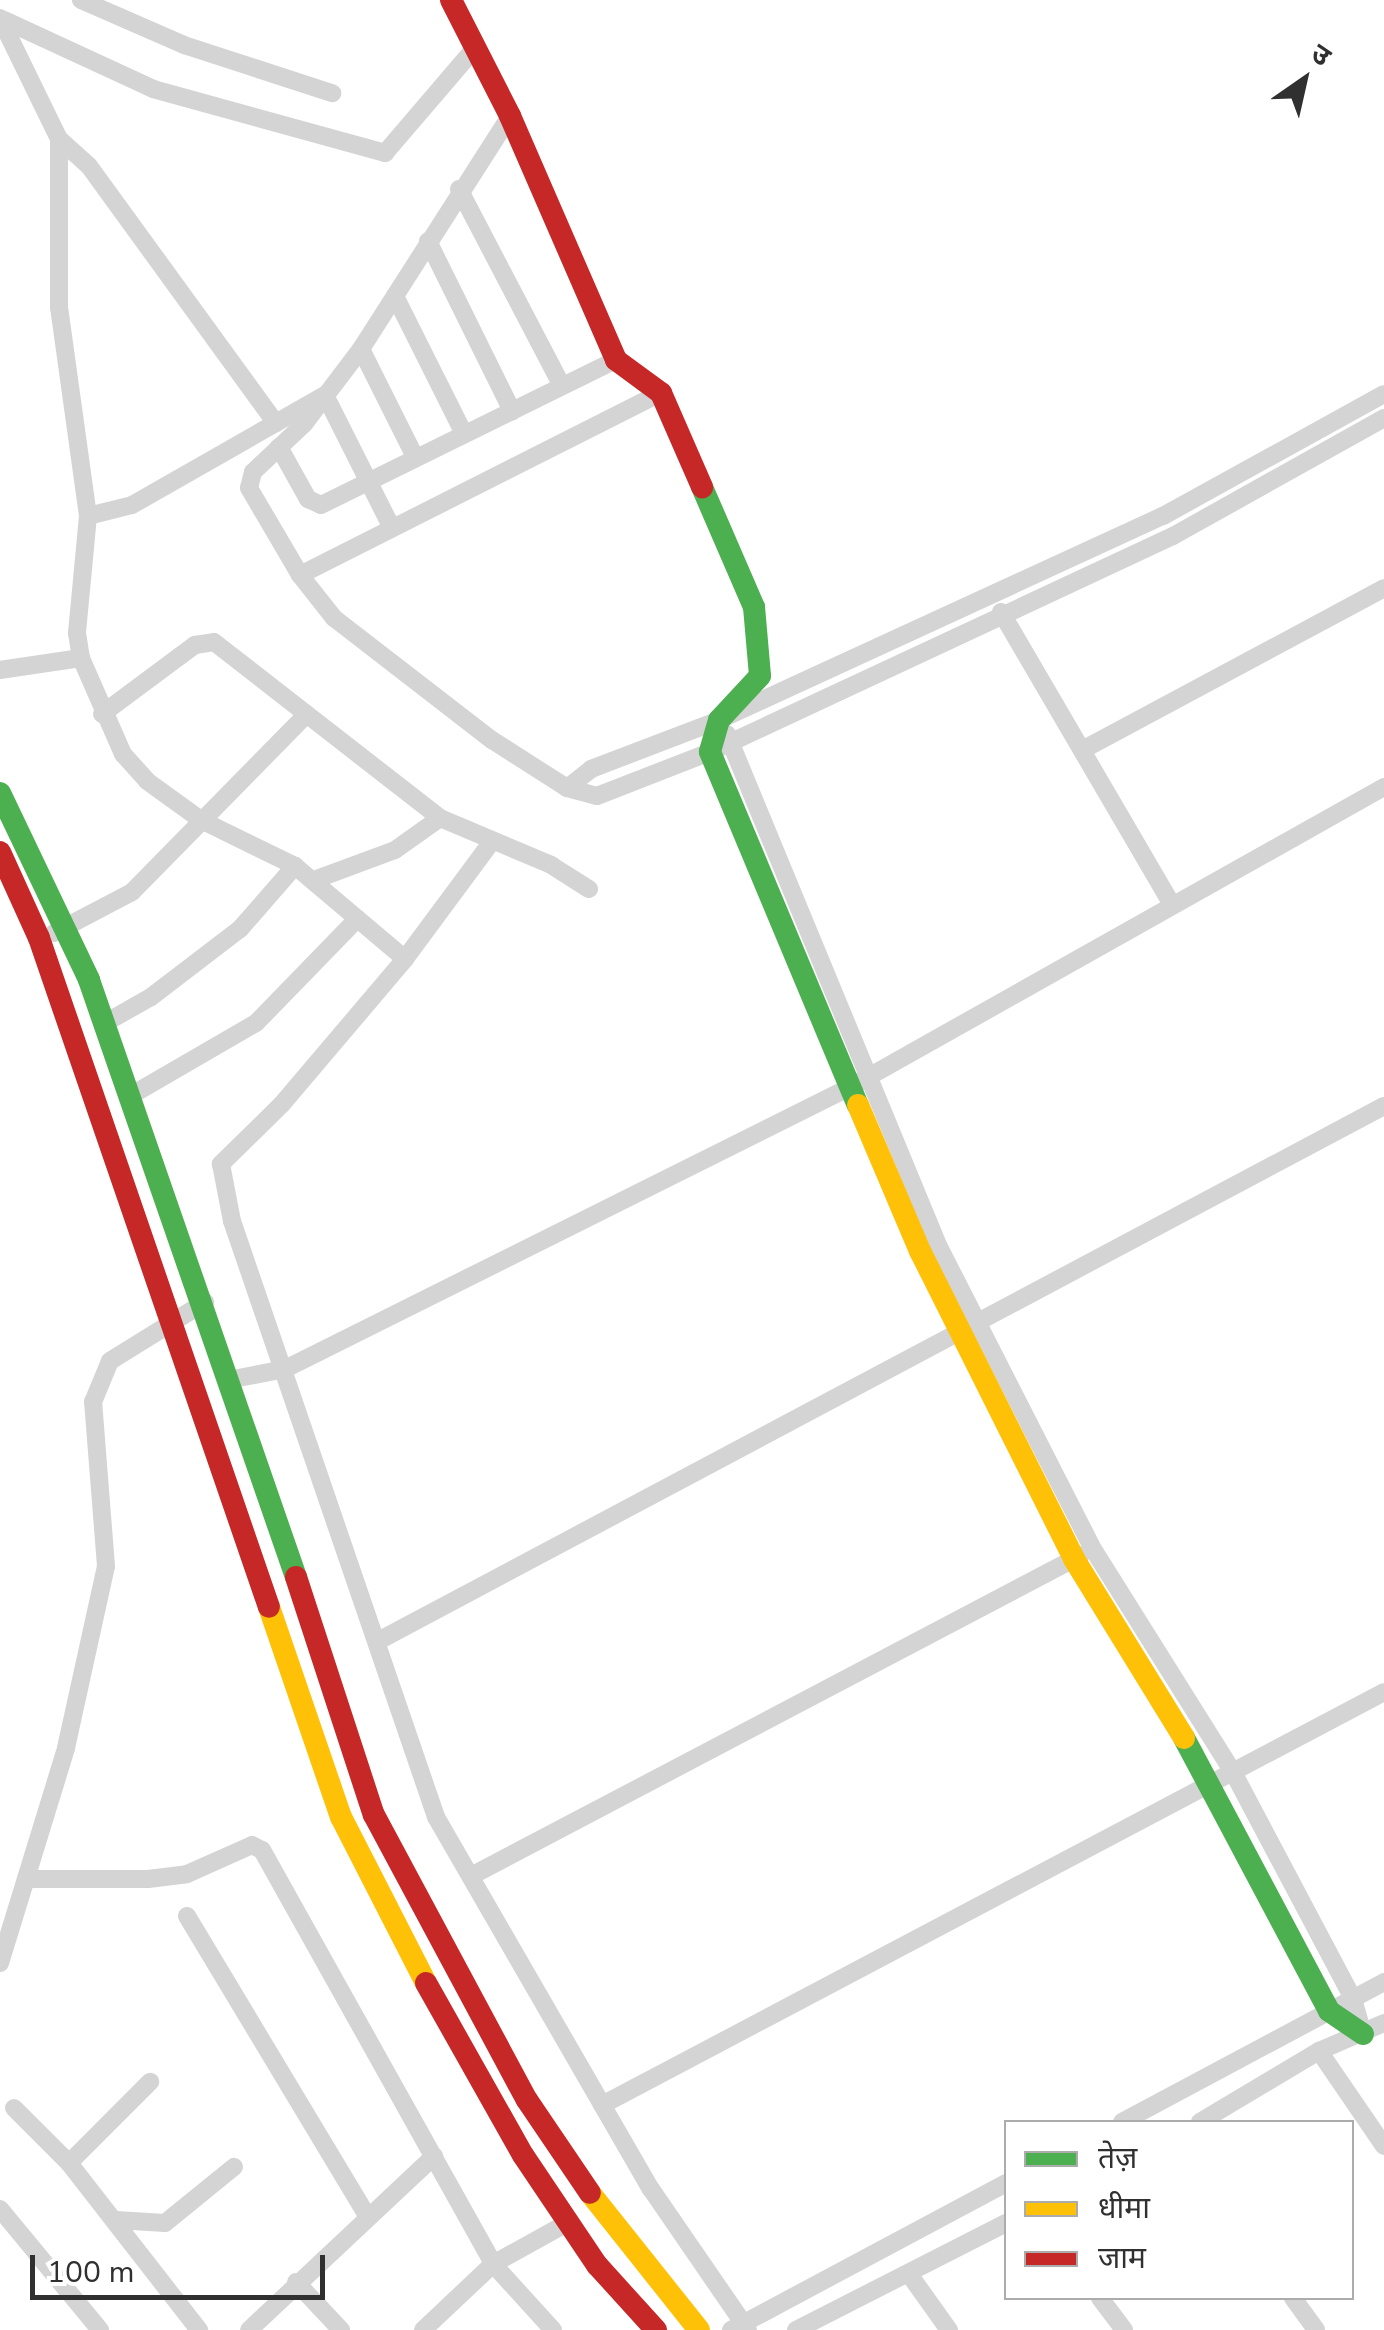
<!DOCTYPE html>
<meta charset="utf-8">
<style>
body{margin:0}
#map{position:relative;width:1384px;height:2330px;overflow:hidden;background:#fff;font-family:"Nunito Sans","Noto Sans Devanagari",sans-serif}
div>[style]{position:absolute}
.street>*{height:18px;margin:-9px;padding:0 9px;transform-origin:9px;border-radius:9px;background:#d4d4d4}
.fast>*{height:22px;margin:-11px;padding:0 11px;transform-origin:11px;border-radius:11px;background:#4caf50}
.slow>*{height:22px;margin:-11px;padding:0 11px;transform-origin:11px;border-radius:11px;background:#ffc107}
.jam>*{height:22px;margin:-11px;padding:0 11px;transform-origin:11px;border-radius:11px;background:#c62828}
span{translate:-50% -50%;white-space:nowrap;text-align:center;line-height:1.15;-webkit-text-stroke:10px #fff;paint-order:stroke}
.legend{position:absolute;left:1004px;top:2120px;width:350px;height:180px;box-sizing:border-box;background:#fff;border:2px solid #acacac;margin:0;padding:12px 18px;list-style:none;font-size:30px;color:#303030}
.legend li{display:flex;align-items:center;gap:20px;height:50px}
.legend b{width:50px;border:2px solid #acacac}
.north{position:absolute;left:1254px;top:30px;width:100px;height:100px;-webkit-text-stroke:8px #fff;paint-order:stroke;rotate:34deg;font-size:28px;font-weight:700;line-height:40px;text-align:center;color:#303030}
.north::after{content:'';display:block;margin:auto;width:35px;height:45px;background:#303030;clip-path:polygon(50% 0,100% 100%,50% 72%,0 100%)}
.scale{position:absolute;left:30px;top:2255px;width:295px;height:45px;box-sizing:border-box;border:5px solid #303030;border-top:0;padding-left:12px;font-size:30px;line-height:35px;white-space:nowrap;color:#303030;-webkit-text-stroke:8px #fff;paint-order:stroke}
</style>
<div id="map">
<div class="street">
<i style="left:81px;top:0;width:112px;rotate:23.6deg"></i>
<i style="left:184px;top:45px;width:156px;rotate:18deg"></i>
<i style="left:0;top:18px;width:135px;rotate:64deg"></i>
<i style="left:59px;top:139px;width:168px;rotate:90deg"></i>
<i style="left:59px;top:307px;width:211px;rotate:82.1deg"></i>
<i style="left:88px;top:516px;width:118px;rotate:95.4deg"></i>
<i style="left:77px;top:633px;width:25px;rotate:81deg"></i>
<i style="left:81px;top:658px;width:82px;rotate:171.6deg"></i>
<i style="left:4px;top:20px;width:164px;rotate:24.8deg"></i>
<i style="left:153px;top:89px;width:241px;rotate:15.4deg"></i>
<i style="left:385px;top:153px;width:137px;rotate:-49.4deg"></i>
<i style="left:510px;top:116px;width:277px;rotate:122.6deg"></i>
<i style="left:361px;top:349px;width:94px;rotate:127.2deg"></i>
<i style="left:304px;top:424px;width:70px;rotate:136.7deg"></i>
<i style="left:253px;top:472px;width:16px;rotate:104deg"></i>
<i style="left:249px;top:488px;width:101px;rotate:59.6deg"></i>
<i style="left:300px;top:575px;width:55px;rotate:51.7deg"></i>
<i style="left:334px;top:618px;width:200px;rotate:37.7deg"></i>
<i style="left:492px;top:740px;width:89px;rotate:32.6deg"></i>
<i style="left:567px;top:788px;width:31px;rotate:15deg"></i>
<i style="left:597px;top:796px;width:121px;rotate:-21.3deg"></i>
<i style="left:710px;top:752px;width:511px;rotate:-25.01deg"></i>
<i style="left:1173px;top:536px;width:242px;rotate:-29.2deg"></i>
<i style="left:59px;top:139px;width:40px;rotate:42deg"></i>
<i style="left:89px;top:166px;width:318px;rotate:54deg"></i>
<i style="left:459px;top:189px;width:222px;rotate:62.4deg"></i>
<i style="left:428px;top:241px;width:190px;rotate:63.7deg"></i>
<i style="left:395px;top:296px;width:154px;rotate:63.4deg"></i>
<i style="left:361px;top:349px;width:121px;rotate:63.4deg"></i>
<i style="left:279px;top:447px;width:60px;rotate:60.9deg"></i>
<i style="left:308px;top:499px;width:14px;rotate:25deg"></i>
<i style="left:321px;top:505px;width:329px;rotate:-26.2deg"></i>
<i style="left:88px;top:516px;width:45px;rotate:-14deg"></i>
<i style="left:132px;top:505px;width:222px;rotate:-29.7deg"></i>
<i style="left:325px;top:395px;width:149px;rotate:63.3deg"></i>
<i style="left:300px;top:575px;width:404px;rotate:-26.8deg"></i>
<i style="left:1001px;top:612px;width:337px;rotate:59.7deg"></i>
<i style="left:81px;top:658px;width:105px;rotate:66.4deg"></i>
<i style="left:123px;top:754px;width:36px;rotate:48deg"></i>
<i style="left:147px;top:781px;width:67px;rotate:35.8deg"></i>
<i style="left:201px;top:820px;width:105px;rotate:26.1deg"></i>
<i style="left:295px;top:866px;width:144px;rotate:40.2deg"></i>
<i style="left:102px;top:714px;width:116px;rotate:-36.6deg"></i>
<i style="left:195px;top:645px;width:19px;rotate:-9deg"></i>
<i style="left:214px;top:642px;width:286px;rotate:37.9deg"></i>
<i style="left:440px;top:818px;width:121px;rotate:22.9deg"></i>
<i style="left:551px;top:865px;width:45px;rotate:32.3deg"></i>
<i style="left:727px;top:734px;width:553px;rotate:67.56deg"></i>
<i style="left:938px;top:1245px;width:341px;rotate:63deg"></i>
<i style="left:1093px;top:1549px;width:263px;rotate:57.9deg"></i>
<i style="left:1233px;top:1772px;width:257px;rotate:62.1deg"></i>
<i style="left:1353px;top:1999px;width:36px;rotate:74deg"></i>
<i style="left:1086px;top:748px;width:338px;rotate:-28.2deg"></i>
<i style="left:567px;top:788px;width:31px;rotate:-38deg"></i>
<i style="left:591px;top:769px;width:137px;rotate:-20.9deg"></i>
<i style="left:719px;top:720px;width:489px;rotate:-24.7deg"></i>
<i style="left:1163px;top:516px;width:252px;rotate:-28.9deg"></i>
<i style="left:490px;top:844px;width:143px;rotate:126.5deg"></i>
<i style="left:405px;top:959px;width:190px;rotate:130.3deg"></i>
<i style="left:282px;top:1104px;width:86px;rotate:135.5deg"></i>
<i style="left:221px;top:1164px;width:58px;rotate:79.1deg"></i>
<i style="left:232px;top:1221px;width:630px;rotate:71.1deg"></i>
<i style="left:436px;top:1817px;width:430px;rotate:60deg"></i>
<i style="left:651px;top:2189px;width:171px;rotate:55.5deg"></i>
<i style="left:314px;top:880px;width:86px;rotate:-20.3deg"></i>
<i style="left:395px;top:850px;width:55px;rotate:-35.4deg"></i>
<i style="left:54px;top:933px;width:88px;rotate:-27.7deg"></i>
<i style="left:132px;top:892px;width:245px;rotate:-45.5deg"></i>
<i style="left:105px;top:1023px;width:53px;rotate:-29.5deg"></i>
<i style="left:151px;top:997px;width:112px;rotate:-37.4deg"></i>
<i style="left:240px;top:929px;width:84px;rotate:-48.9deg"></i>
<i style="left:130px;top:1096px;width:146px;rotate:-30.1deg"></i>
<i style="left:256px;top:1023px;width:145px;rotate:-45.8deg"></i>
<i style="left:228px;top:1380px;width:58px;rotate:-10.9deg"></i>
<i style="left:285px;top:1369px;width:636px;rotate:-26.52deg"></i>
<i style="left:854px;top:1085px;width:608px;rotate:-29.35deg"></i>
<i style="left:380px;top:1640px;width:1137px;rotate:-28.01deg"></i>
<i style="left:471px;top:1876px;width:689px;rotate:-27.75deg"></i>
<i style="left:26px;top:1879px;width:122px"></i>
<i style="left:148px;top:1879px;width:39px;rotate:-7deg"></i>
<i style="left:187px;top:1874px;width:71px;rotate:-24deg"></i>
<i style="left:252px;top:1845px;width:11px;rotate:27deg"></i>
<i style="left:262px;top:1850px;width:474px;rotate:60.8deg"></i>
<i style="left:493px;top:2264px;width:89px;rotate:47.7deg"></i>
<i style="left:187px;top:1916px;width:349px;rotate:59deg"></i>
<i style="left:0;top:1963px;width:225px;rotate:-72.9deg"></i>
<i style="left:66px;top:1748px;width:186px;rotate:-77.6deg"></i>
<i style="left:106px;top:1566px;width:165px;rotate:-94.5deg"></i>
<i style="left:93px;top:1402px;width:44px;rotate:-67.5deg"></i>
<i style="left:110px;top:1361px;width:112px;rotate:-31.8deg"></i>
<i style="left:1319px;top:2051px;width:115px;rotate:55.6deg"></i>
<i style="left:602px;top:2105px;width:884px;rotate:-27.84deg"></i>
<i style="left:14px;top:2108px;width:78px;rotate:45deg"></i>
<i style="left:69px;top:2163px;width:212px;rotate:52.1deg"></i>
<i style="left:1122px;top:2122px;width:297px;rotate:-28.1deg"></i>
<i style="left:1200px;top:2122px;width:139px;rotate:-30.8deg"></i>
<i style="left:1319px;top:2051px;width:71px;rotate:-23.3deg"></i>
<i style="left:69px;top:2163px;width:115px;rotate:-45deg"></i>
<i style="left:0;top:2209px;width:157px;rotate:50.4deg"></i>
<i style="left:116px;top:2220px;width:49px;rotate:3.5deg"></i>
<i style="left:165px;top:2223px;width:89px;rotate:-39.1deg"></i>
<i style="left:909px;top:2274px;width:69px;rotate:54.5deg"></i>
<i style="left:296px;top:2282px;width:66px;rotate:46.8deg"></i>
<i style="left:1100px;top:2298px;width:40px;rotate:53deg"></i>
<i style="left:1293px;top:2298px;width:39px;rotate:54deg"></i>
<i style="left:249px;top:2330px;width:254px;rotate:-43.2deg"></i>
<i style="left:423px;top:2330px;width:96px;rotate:-43.3deg"></i>
<i style="left:493px;top:2264px;width:85px;rotate:-29deg"></i>
<i style="left:731px;top:2330px;width:312px;rotate:-28.1deg"></i>
<i style="left:796px;top:2330px;width:236px;rotate:-27deg"></i>
</div>
<div class="fast">
<i style="left:702px;top:487px;width:131px;rotate:66.6deg"></i>
<i style="left:754px;top:607px;width:69px;rotate:85deg"></i>
<i style="left:760px;top:676px;width:60px;rotate:133deg"></i>
<i style="left:719px;top:720px;width:33px;rotate:106deg"></i>
<i style="left:710px;top:752px;width:383px;rotate:67.3deg"></i>
<i style="left:0;top:793px;width:207px;rotate:64.5deg"></i>
<i style="left:89px;top:980px;width:632px;rotate:70.88deg"></i>
<i style="left:1184px;top:1738px;width:309px;rotate:62deg"></i>
<i style="left:1329px;top:2011px;width:41px;rotate:34.1deg"></i>
</div>
<div class="slow">
<i style="left:858px;top:1105px;width:159px;rotate:67deg"></i>
<i style="left:920px;top:1251px;width:344px;rotate:63.4deg"></i>
<i style="left:1074px;top:1559px;width:210px;rotate:58.4deg"></i>
<i style="left:269px;top:1607px;width:222px;rotate:71.1deg"></i>
<i style="left:341px;top:1817px;width:186px;rotate:62.9deg"></i>
<i style="left:590px;top:2193px;width:175px;rotate:51.5deg"></i>
</div>
<div class="jam">
<i style="left:451px;top:0;width:130px;rotate:63deg"></i>
<i style="left:510px;top:116px;width:266px;rotate:66.5deg"></i>
<i style="left:616px;top:360px;width:56px;rotate:36.3deg"></i>
<i style="left:661px;top:393px;width:103px;rotate:66.4deg"></i>
<i style="left:0;top:852px;width:94px;rotate:65.6deg"></i>
<i style="left:39px;top:938px;width:707px;rotate:71.03deg"></i>
<i style="left:296px;top:1577px;width:250px;rotate:71.9deg"></i>
<i style="left:374px;top:1815px;width:323px;rotate:61.8deg"></i>
<i style="left:527px;top:2100px;width:112px;rotate:55.9deg"></i>
<i style="left:426px;top:1983px;width:197px;rotate:60.6deg"></i>
<i style="left:523px;top:2155px;width:133px;rotate:56.1deg"></i>
<i style="left:597px;top:2265px;width:88px;rotate:47.8deg"></i>
</div>
<ul class="legend">
<li><b style="height:12px;background:#4caf50"></b>तेज़</li>
<li><b style="height:12px;background:#ffc107"></b>धीमा</li>
<li><b style="height:12px;background:#c62828"></b>जाम</li>
</ul>
<div class="north">उ</div>
<div class="scale">100 m</div>
</div>
